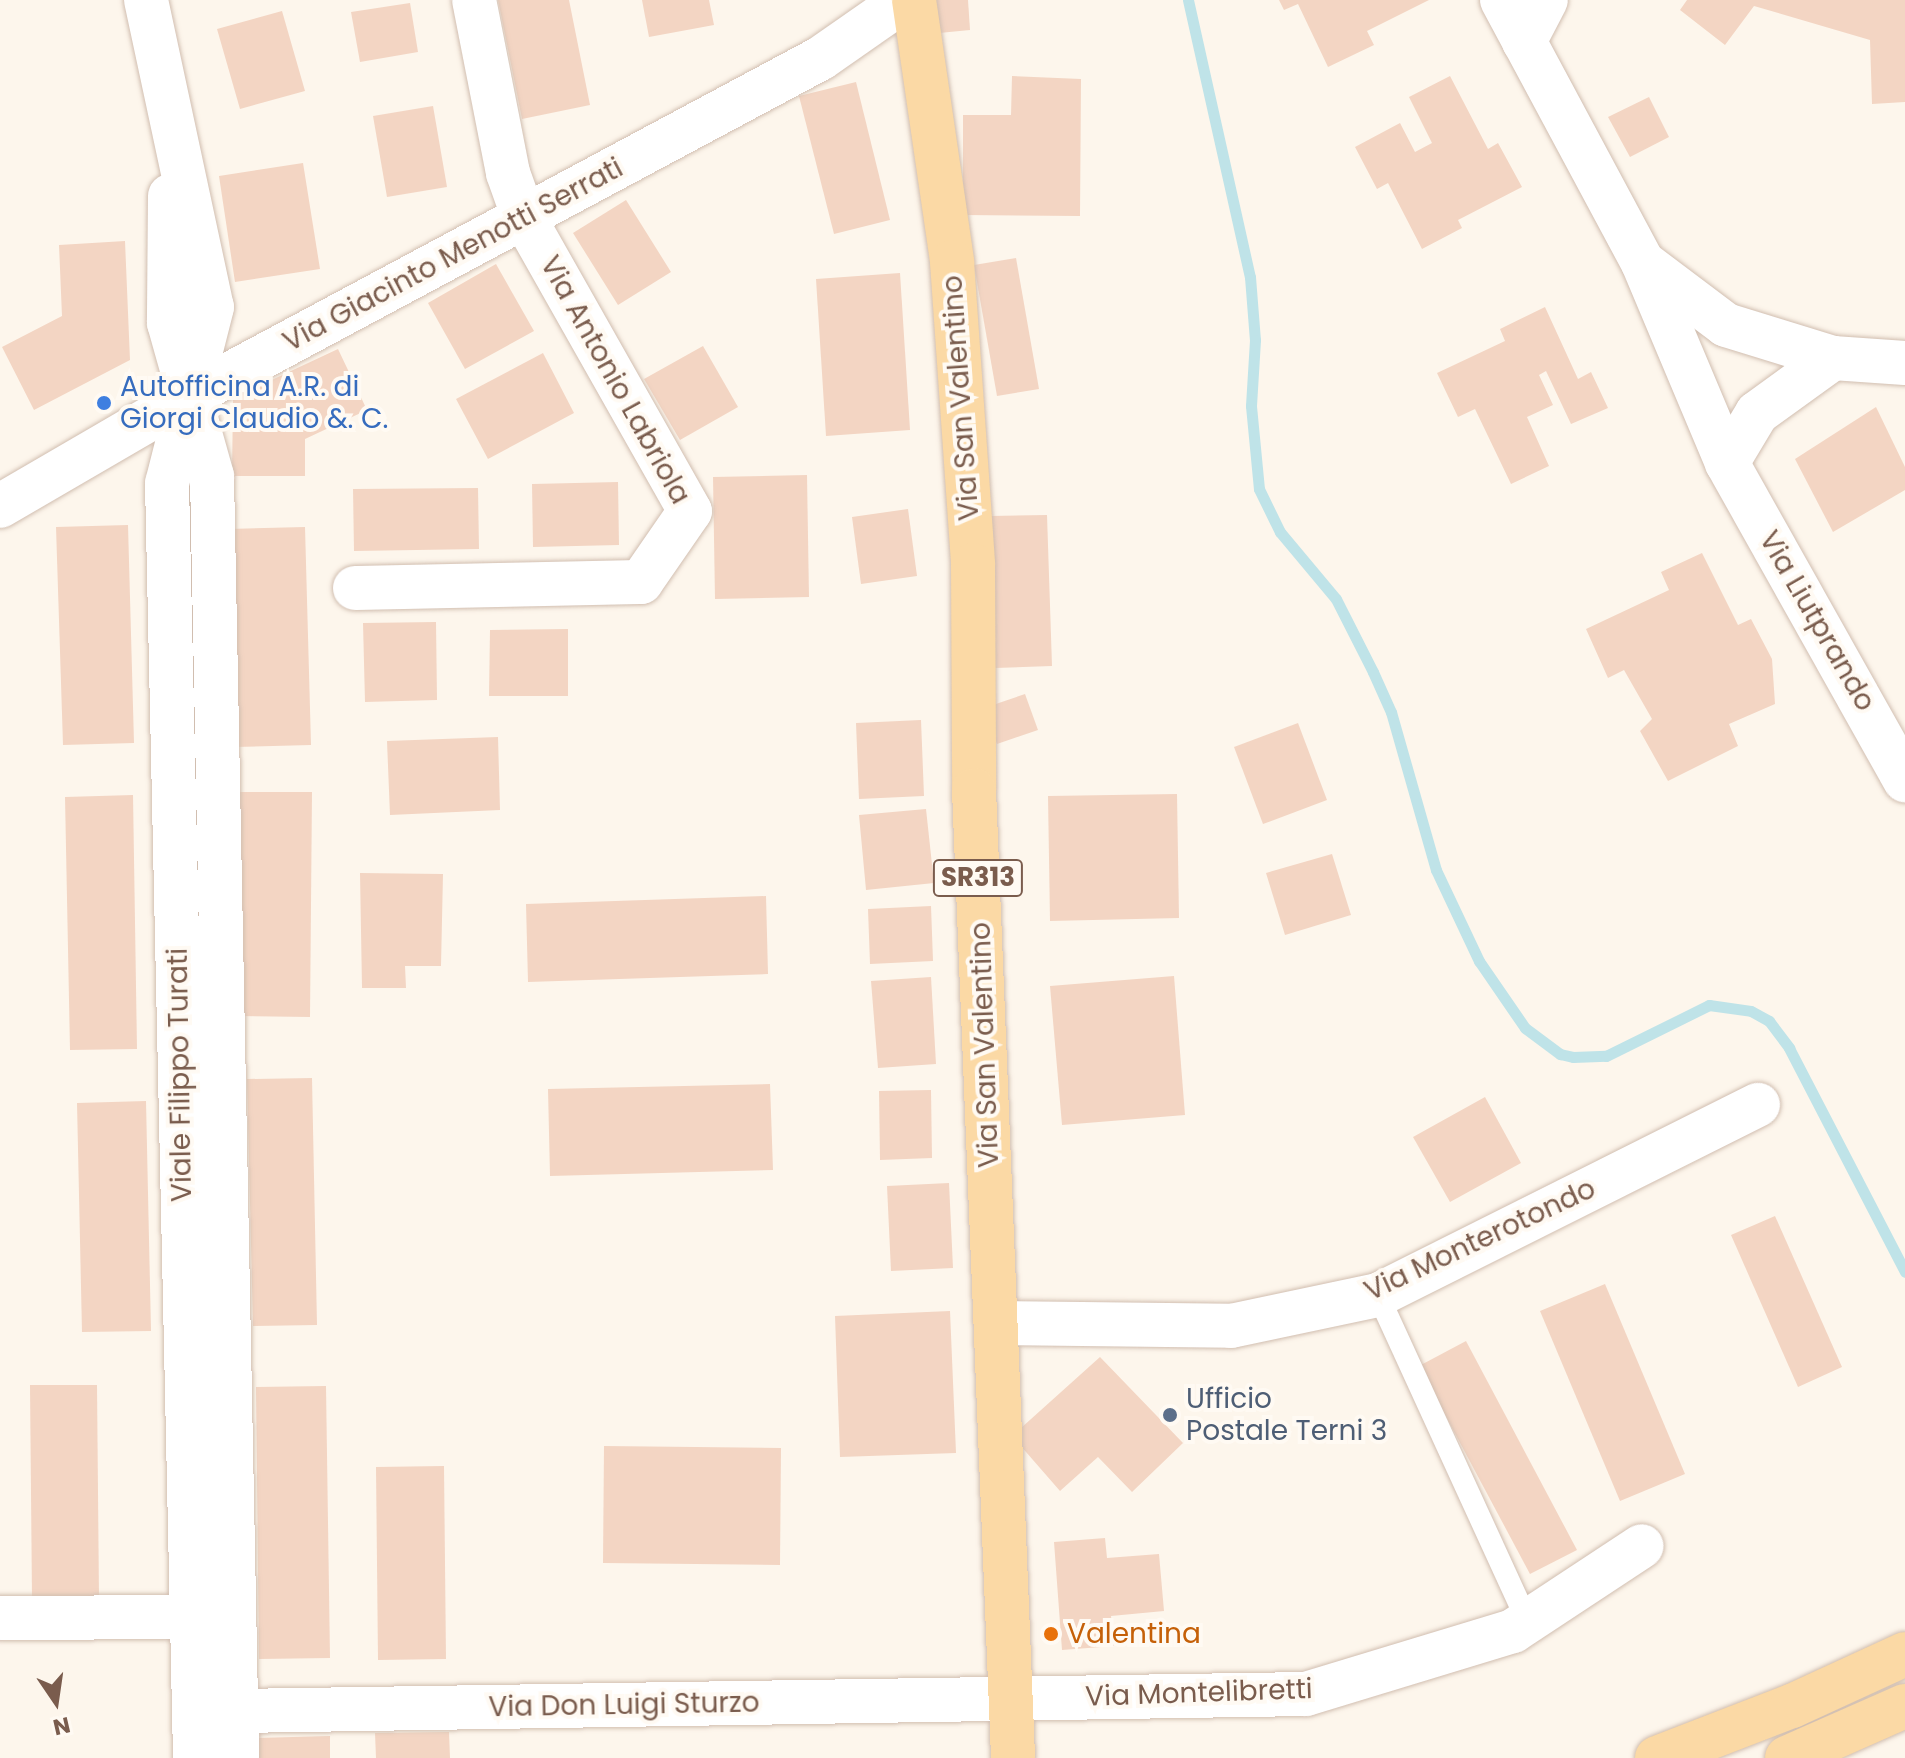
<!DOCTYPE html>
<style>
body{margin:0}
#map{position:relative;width:1905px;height:1758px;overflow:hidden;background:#fdf6ec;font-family:Poppins,sans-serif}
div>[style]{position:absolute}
.stream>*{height:11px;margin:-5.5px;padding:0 5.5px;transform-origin:5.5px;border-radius:5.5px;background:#bfe3e8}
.building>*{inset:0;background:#f3d5c3}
.roads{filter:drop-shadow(0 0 2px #d1beb0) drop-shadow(0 0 2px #d1beb0)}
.lane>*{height:22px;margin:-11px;padding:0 11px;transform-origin:11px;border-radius:11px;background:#fff}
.street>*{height:44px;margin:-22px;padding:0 22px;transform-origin:22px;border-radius:22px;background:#fff}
.secondary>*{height:44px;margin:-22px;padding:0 22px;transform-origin:22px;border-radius:22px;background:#fff}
.primary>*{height:44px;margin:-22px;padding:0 22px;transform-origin:22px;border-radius:22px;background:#fbd9a5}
.dots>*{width:22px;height:22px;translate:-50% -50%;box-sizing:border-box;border:4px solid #fffaf3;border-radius:50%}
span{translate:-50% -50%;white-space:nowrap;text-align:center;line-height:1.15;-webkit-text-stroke:8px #fffaf3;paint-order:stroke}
.shield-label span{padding:2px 6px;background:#fffaf3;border:2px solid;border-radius:6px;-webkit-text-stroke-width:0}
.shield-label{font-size:26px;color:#7a5c4d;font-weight:700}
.street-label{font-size:28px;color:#7a5c4d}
.shop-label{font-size:28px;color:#366cbe}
.left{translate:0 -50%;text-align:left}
.service-label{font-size:28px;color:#4e5e75}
.food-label{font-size:28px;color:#c56008}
.north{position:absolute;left:16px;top:1662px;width:80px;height:80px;-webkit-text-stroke:6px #fffaf3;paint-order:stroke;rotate:167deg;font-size:22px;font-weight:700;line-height:32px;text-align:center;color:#7a5c4d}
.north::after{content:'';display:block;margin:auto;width:28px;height:36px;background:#7a5c4d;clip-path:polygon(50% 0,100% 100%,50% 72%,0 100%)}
</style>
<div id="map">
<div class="stream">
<i style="left:1188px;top:0;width:284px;rotate:77.4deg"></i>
<i style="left:1250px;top:277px;width:63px;rotate:85.5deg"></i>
<i style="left:1255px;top:340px;width:66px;rotate:93.5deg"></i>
<i style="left:1251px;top:406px;width:83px;rotate:84.5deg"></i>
<i style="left:1259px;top:489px;width:48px;rotate:64deg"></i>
<i style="left:1280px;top:532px;width:87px;rotate:50.1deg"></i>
<i style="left:1336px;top:599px;width:82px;rotate:63.1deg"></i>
<i style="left:1373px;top:672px;width:44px;rotate:65.8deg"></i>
<i style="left:1391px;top:712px;width:164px;rotate:74.1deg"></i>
<i style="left:1436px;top:870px;width:101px;rotate:64.7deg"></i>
<i style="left:1479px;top:961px;width:81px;rotate:55.5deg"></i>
<i style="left:1525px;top:1028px;width:44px;rotate:36.6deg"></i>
<i style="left:1560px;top:1054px;width:13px;rotate:13deg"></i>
<i style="left:1573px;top:1057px;width:33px;rotate:-2deg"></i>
<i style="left:1606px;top:1056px;width:115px;rotate:-26.3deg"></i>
<i style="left:1709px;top:1005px;width:42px;rotate:8.1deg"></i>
<i style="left:1751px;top:1011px;width:21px;rotate:29deg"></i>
<i style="left:1769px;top:1021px;width:34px;rotate:53deg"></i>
<i style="left:1789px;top:1048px;width:252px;rotate:62.6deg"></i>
</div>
<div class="building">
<i style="clip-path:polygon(498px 0,569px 0,590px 105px,522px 119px)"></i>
<i style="clip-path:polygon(642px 0,709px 0,714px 25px,649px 37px)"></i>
<i style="clip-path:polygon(926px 0,968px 0,970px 30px,929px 34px)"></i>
<i style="clip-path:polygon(1279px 0,1429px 0,1367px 31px,1374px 45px,1328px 67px,1298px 4px,1284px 10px)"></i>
<i style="clip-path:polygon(1687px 0,1905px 0,1905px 102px,1872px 104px,1870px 40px,1754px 6px,1725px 45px,1680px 10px)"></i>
<i style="clip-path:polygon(410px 3px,418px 52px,360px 62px,351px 12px)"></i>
<i style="clip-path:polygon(282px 11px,305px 91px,240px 109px,217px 29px)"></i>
<i style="clip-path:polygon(1012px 76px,1081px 79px,1080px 216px,963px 215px,963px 115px,1011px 115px)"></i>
<i style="clip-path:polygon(1450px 76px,1488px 149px,1498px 143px,1522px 187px,1458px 220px,1462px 228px,1422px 249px,1388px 183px,1377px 189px,1355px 147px,1400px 123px,1415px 152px,1432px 143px,1409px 97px)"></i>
<i style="clip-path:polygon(856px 82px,890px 220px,834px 234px,799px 96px)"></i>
<i style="clip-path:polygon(1649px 97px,1669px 137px,1630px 157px,1608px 117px)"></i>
<i style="clip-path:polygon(433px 106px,447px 187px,387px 197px,373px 116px)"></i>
<i style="clip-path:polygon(303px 163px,320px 269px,235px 282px,219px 176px)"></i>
<i style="clip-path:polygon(626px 200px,671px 272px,618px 305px,573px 233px)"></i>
<i style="clip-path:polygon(125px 241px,130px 360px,34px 410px,2px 347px,62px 316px,59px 245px)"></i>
<i style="clip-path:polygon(1016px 258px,1039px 389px,997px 396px,974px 265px)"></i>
<i style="clip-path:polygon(496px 264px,534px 331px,465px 369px,428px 303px)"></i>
<i style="clip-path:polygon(900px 273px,910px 430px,826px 436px,816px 279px)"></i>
<i style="clip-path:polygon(1545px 307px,1578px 379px,1591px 372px,1608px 408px,1571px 424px,1546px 371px,1539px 375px,1553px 405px,1527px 417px,1549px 466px,1511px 484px,1475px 409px,1458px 417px,1437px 373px,1505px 341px,1500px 329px)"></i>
<i style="clip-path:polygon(703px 346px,738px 407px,680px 440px,644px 379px)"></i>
<i style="clip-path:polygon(338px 349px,367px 410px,305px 439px,305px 476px,232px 476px,233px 398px)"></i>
<i style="clip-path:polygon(543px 353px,574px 413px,488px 459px,456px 399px)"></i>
<i style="clip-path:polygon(1876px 407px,1905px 467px,1905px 490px,1833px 532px,1795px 459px)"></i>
<i style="clip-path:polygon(807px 475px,809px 597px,715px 599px,713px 477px)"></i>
<i style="clip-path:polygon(618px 482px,619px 545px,533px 547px,532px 484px)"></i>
<i style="clip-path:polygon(478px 488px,479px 549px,354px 551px,353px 489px)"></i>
<i style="clip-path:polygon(908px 509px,917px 576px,861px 584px,852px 517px)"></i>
<i style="clip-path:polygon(1047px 515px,1052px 666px,995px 668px,990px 516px)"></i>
<i style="clip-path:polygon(128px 525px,134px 743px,63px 745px,56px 527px)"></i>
<i style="clip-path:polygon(305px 527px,311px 745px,234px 747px,228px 529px)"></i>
<i style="clip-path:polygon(1702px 553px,1738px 625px,1751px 619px,1772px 659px,1775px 704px,1729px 724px,1738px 746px,1668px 781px,1640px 731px,1652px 719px,1624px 670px,1608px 678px,1586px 629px,1669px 590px,1661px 572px)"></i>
<i style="clip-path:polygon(436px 622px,437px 700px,365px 702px,363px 623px)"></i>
<i style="clip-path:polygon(568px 629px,568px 696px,489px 696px,490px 630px)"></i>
<i style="clip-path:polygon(1025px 694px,1038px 730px,997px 744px,984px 708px)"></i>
<i style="clip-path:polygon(921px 720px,924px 796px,859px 799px,856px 723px)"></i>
<i style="clip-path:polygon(1298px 723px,1327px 800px,1263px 824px,1234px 747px)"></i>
<i style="clip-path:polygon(498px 737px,500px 810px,390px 815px,387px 741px)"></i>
<i style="clip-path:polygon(240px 792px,312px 792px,310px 1017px,238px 1016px)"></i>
<i style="clip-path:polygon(1177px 794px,1179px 918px,1050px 921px,1048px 796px)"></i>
<i style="clip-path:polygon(133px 795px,137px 1049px,70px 1050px,65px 797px)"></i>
<i style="clip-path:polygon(926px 809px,934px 883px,866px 890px,859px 815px)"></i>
<i style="clip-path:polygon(1332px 854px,1351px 915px,1285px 935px,1266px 873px)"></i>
<i style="clip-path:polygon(360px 873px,443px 874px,441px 966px,405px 966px,406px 988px,362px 988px)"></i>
<i style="clip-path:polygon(766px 896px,768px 974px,528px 982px,526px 904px)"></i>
<i style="clip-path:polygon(931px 906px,933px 961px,870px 964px,868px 909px)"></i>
<i style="clip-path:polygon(1174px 976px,1185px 1115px,1062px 1125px,1050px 986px)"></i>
<i style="clip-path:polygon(931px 977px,936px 1064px,878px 1068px,871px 981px)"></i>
<i style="clip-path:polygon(312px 1078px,317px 1325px,253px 1326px,247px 1079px)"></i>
<i style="clip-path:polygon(770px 1084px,773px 1170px,550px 1176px,548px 1089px)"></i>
<i style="clip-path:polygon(931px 1090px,932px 1158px,880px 1160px,879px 1091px)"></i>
<i style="clip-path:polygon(1485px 1097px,1521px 1163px,1450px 1202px,1413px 1137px)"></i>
<i style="clip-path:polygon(146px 1101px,151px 1331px,82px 1332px,77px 1103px)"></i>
<i style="clip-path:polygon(949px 1183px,953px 1268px,891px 1271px,887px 1186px)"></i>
<i style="clip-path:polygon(1775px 1216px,1842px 1367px,1798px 1387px,1731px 1235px)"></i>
<i style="clip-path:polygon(1605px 1284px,1685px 1474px,1620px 1501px,1540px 1311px)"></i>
<i style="clip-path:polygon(950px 1311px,956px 1453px,840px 1457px,835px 1316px)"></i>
<i style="clip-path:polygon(1466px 1341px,1577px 1550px,1530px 1574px,1419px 1366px)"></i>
<i style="clip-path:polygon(1100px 1357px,1183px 1443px,1132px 1492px,1098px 1457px,1060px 1491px,1012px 1436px)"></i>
<i style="clip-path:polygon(30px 1385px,97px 1385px,99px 1598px,32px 1599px)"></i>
<i style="clip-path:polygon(326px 1386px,330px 1658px,259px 1659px,256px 1387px)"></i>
<i style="clip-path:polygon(604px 1446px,781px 1448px,780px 1565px,603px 1563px)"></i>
<i style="clip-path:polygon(444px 1466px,446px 1659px,378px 1660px,376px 1467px)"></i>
<i style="clip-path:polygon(1105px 1538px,1107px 1558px,1159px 1554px,1164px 1611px,1111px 1616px,1114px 1646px,1062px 1650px,1054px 1542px)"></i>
<i style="clip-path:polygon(449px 1732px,450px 1758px,376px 1758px,375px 1733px)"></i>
<i style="clip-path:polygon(330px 1736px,330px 1758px,256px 1758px,256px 1738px)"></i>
</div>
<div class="roads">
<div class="lane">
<i style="left:1378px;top:1295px;width:358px;rotate:65.4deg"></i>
</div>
<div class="street">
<i style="left:1502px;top:0;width:298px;rotate:61.8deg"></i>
<i style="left:1643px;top:263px;width:217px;rotate:67.2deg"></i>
<i style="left:1727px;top:463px;width:364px;rotate:60.7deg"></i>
<i style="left:1524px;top:42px;width:47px;rotate:-62.4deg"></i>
<i style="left:1645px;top:264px;width:101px;rotate:37deg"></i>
<i style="left:1726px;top:325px;width:112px;rotate:17.1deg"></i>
<i style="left:1833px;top:358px;width:72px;rotate:4deg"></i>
<i style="left:1727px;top:463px;width:58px;rotate:-59deg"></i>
<i style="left:1757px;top:413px;width:94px;rotate:-35.9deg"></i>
<i style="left:0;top:506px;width:221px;rotate:-30.2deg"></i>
<i style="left:191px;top:395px;width:714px;rotate:-28.14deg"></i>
<i style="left:821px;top:58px;width:101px;rotate:-34.9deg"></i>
<i style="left:355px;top:588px;width:286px;rotate:-1.2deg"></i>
<i style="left:641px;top:582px;width:86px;rotate:-55.4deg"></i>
<i style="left:690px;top:511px;width:337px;rotate:-119.5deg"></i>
<i style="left:524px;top:218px;width:48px;rotate:-109.6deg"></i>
<i style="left:508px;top:173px;width:176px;rotate:-101.1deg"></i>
<i style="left:996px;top:1323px;width:235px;rotate:0.7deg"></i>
<i style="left:1231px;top:1326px;width:150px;rotate:-11.9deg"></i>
<i style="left:1378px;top:1295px;width:425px;rotate:-26.6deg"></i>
<i style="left:0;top:1618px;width:193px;rotate:-0.3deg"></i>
<i style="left:237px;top:1711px;width:1069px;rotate:-0.91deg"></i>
<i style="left:1306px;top:1694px;width:216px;rotate:-16.9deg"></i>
<i style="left:1513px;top:1631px;width:154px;rotate:-33.4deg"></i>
</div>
<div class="secondary">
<i style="left:146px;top:0;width:314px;rotate:77.9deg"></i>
<i style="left:212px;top:307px;width:182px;rotate:104.3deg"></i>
<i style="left:167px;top:483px;width:1275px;rotate:88.74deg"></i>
<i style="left:170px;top:196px;width:127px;rotate:90.5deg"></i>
<i style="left:169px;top:323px;width:159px;rotate:74.3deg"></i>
<i style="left:212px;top:476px;width:1282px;rotate:88.88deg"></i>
</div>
<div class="primary">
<i style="left:914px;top:0;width:265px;rotate:81.7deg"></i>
<i style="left:952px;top:262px;width:304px;rotate:86deg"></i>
<i style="left:973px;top:565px;width:225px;rotate:89.7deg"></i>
<i style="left:974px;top:790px;width:969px;rotate:87.69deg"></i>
<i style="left:1657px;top:1758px;width:145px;rotate:-21.1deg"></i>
<i style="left:1792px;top:1706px;width:124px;rotate:-24.7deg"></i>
<i style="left:1787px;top:1758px;width:129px;rotate:-23.8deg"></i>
</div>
</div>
<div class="dots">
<i style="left:104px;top:403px;background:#3f7fe0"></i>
<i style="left:1170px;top:1415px;background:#5c6f8a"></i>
<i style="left:1051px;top:1634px;background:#e8710a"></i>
</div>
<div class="shield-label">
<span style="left:978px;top:878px">SR313</span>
</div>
<div class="street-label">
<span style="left:453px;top:255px;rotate:-28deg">Via Giacinto Menotti Serrati</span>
<span style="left:615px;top:380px;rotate:61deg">Via Antonio Labriola</span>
<span style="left:961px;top:398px;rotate:-94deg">Via San Valentino</span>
<span style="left:1817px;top:621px;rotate:60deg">Via Liutprando</span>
<span style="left:985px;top:1045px;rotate:-92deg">Via San Valentino</span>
<span style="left:180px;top:1075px;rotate:-91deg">Viale Filippo Turati</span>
<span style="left:1480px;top:1240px;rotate:-25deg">Via Monterotondo</span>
<span style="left:1199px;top:1693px;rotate:-2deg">Via Montelibretti</span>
<span style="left:624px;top:1705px;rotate:-1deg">Via Don Luigi Sturzo</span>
</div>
<div class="shop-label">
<span class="left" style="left:120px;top:403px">Autofficina A.R. di<br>Giorgi Claudio &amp;. C.</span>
</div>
<div class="service-label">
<span class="left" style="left:1186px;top:1415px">Ufficio<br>Postale Terni 3</span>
</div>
<div class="food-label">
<span class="left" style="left:1067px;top:1634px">Valentina</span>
</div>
<div class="north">N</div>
</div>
